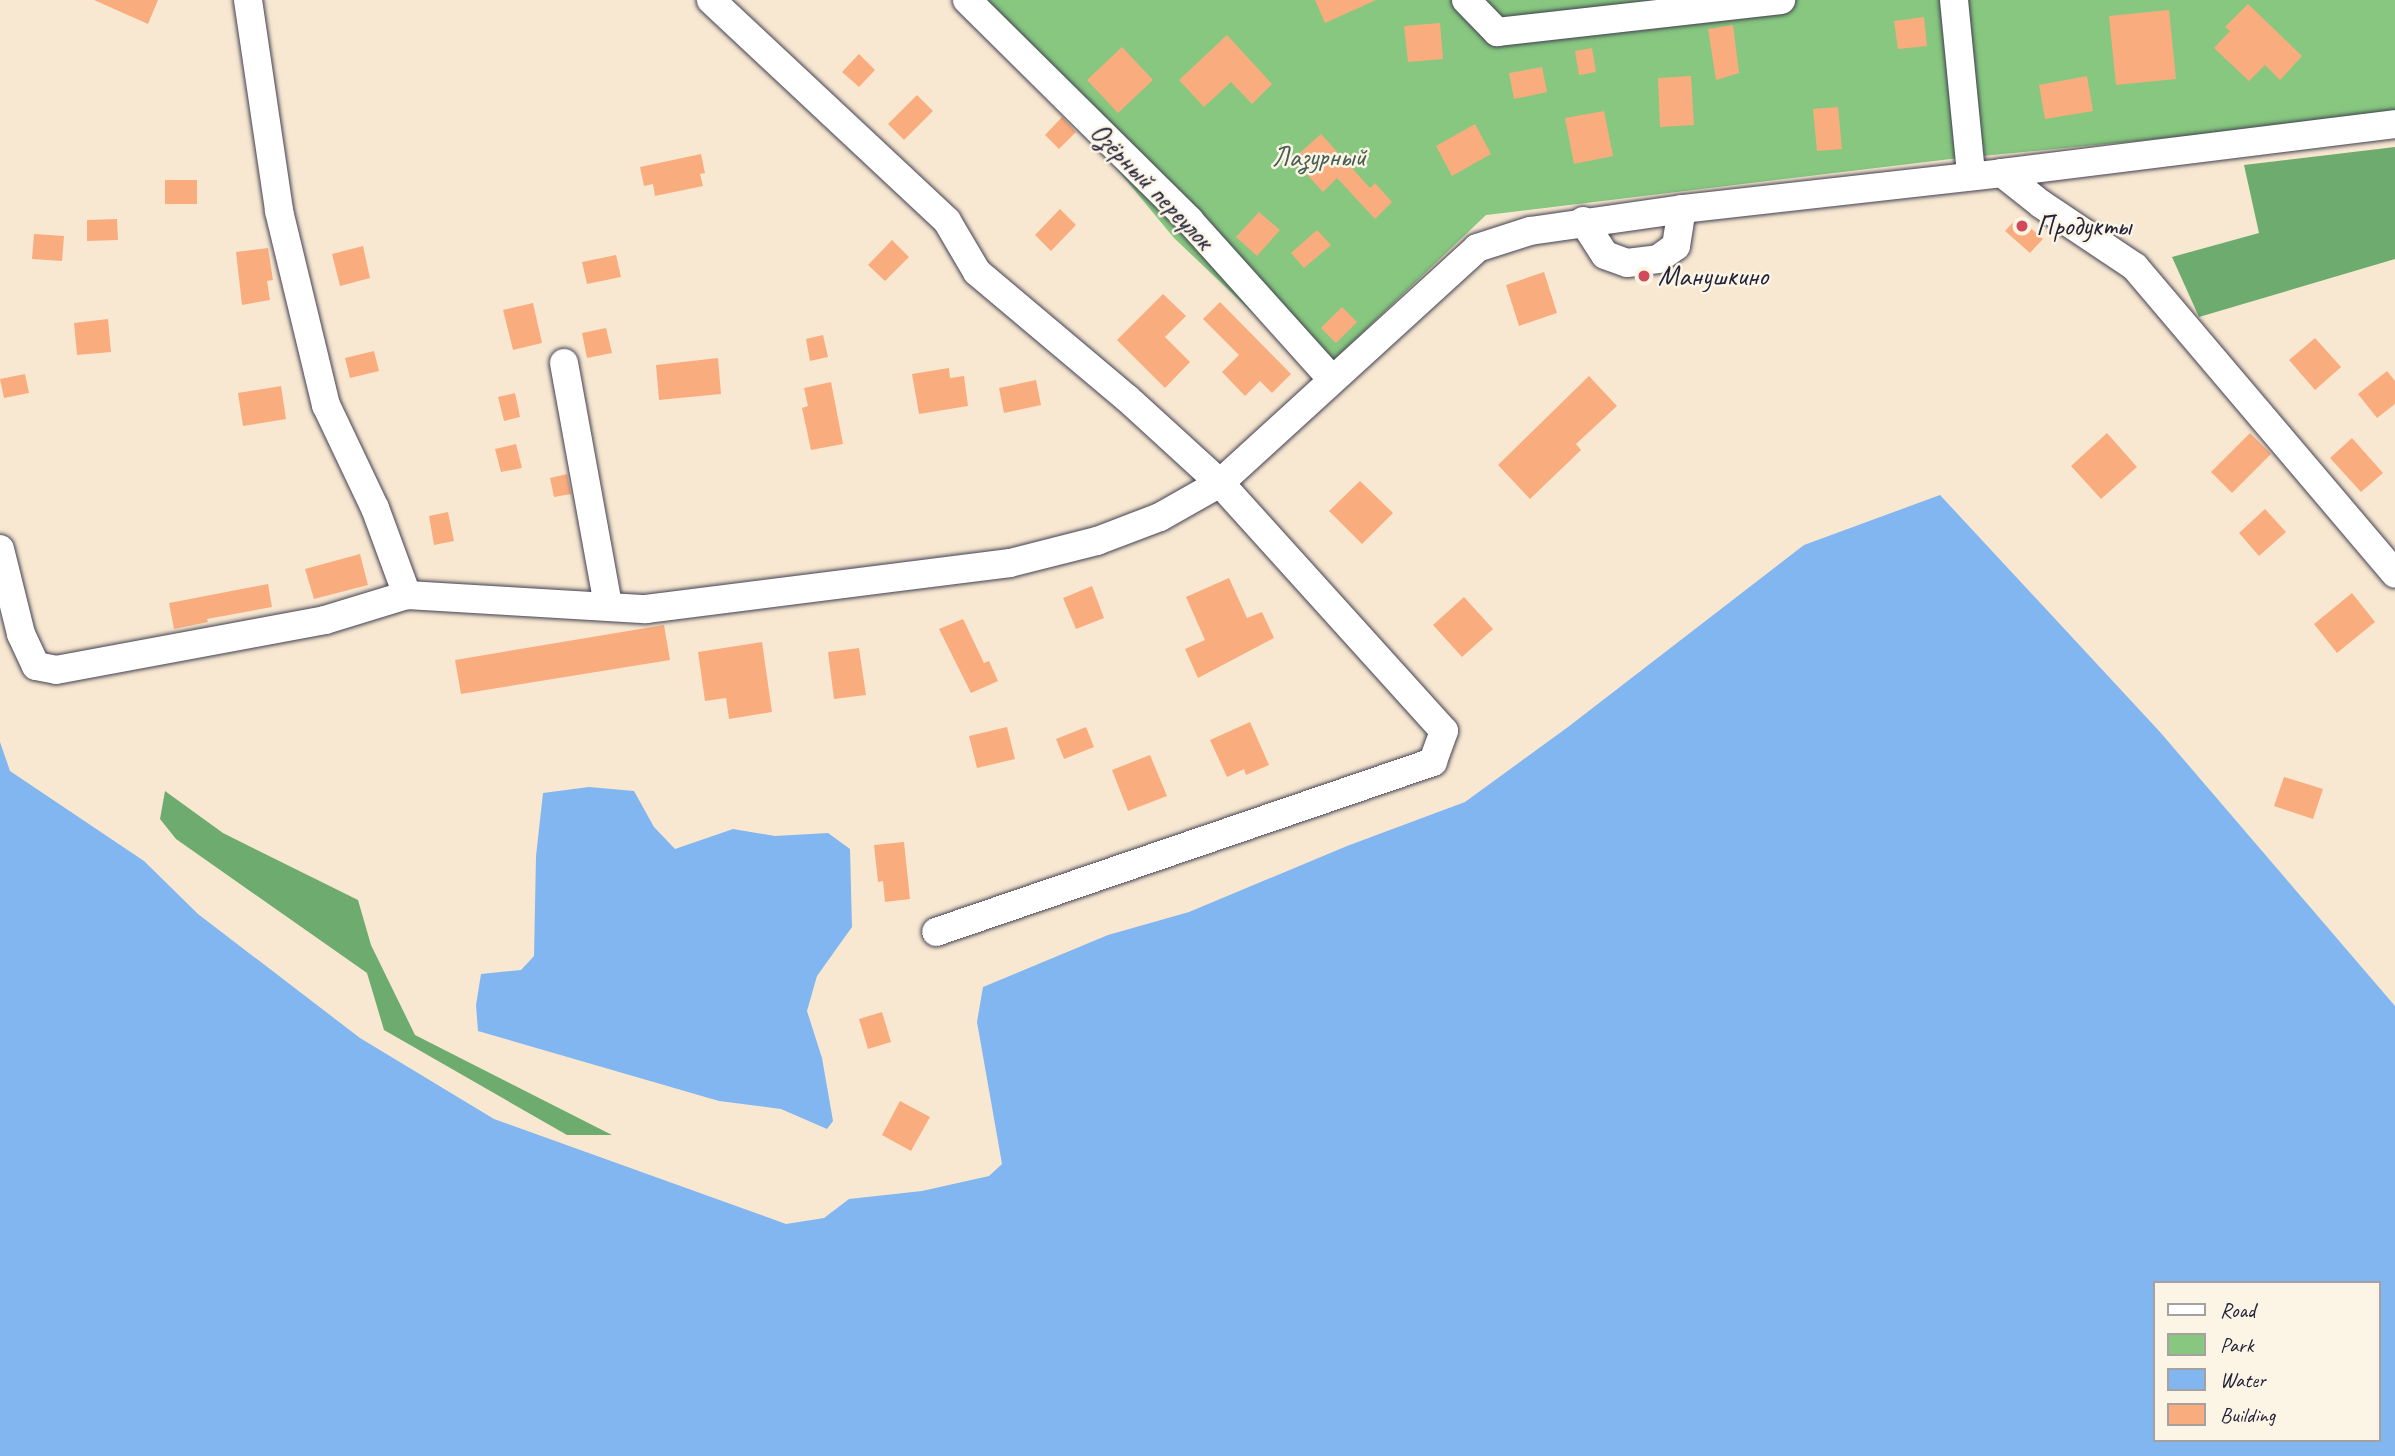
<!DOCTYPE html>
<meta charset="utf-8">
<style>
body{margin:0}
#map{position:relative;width:2395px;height:1456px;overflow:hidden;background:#f8e8d1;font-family:Caveat,sans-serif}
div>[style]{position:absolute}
.green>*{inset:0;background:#87c77f}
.forest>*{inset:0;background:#6dac6e}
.water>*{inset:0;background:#82b6f0}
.building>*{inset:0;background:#f9ad7f}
.roads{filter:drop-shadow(0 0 2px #424052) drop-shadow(0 0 2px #424052)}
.minor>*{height:28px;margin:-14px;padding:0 14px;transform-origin:14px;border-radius:14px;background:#fff}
.dots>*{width:19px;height:19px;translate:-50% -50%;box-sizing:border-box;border:4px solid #fcf5e5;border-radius:50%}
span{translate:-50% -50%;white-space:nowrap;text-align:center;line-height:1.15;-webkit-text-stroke:5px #fcf5e5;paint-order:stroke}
.park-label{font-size:28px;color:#455c53}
.street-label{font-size:28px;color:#22223b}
.poi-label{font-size:28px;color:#22223b}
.left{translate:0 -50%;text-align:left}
.legend{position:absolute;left:2153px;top:1281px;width:228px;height:161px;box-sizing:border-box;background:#fcf5e5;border:2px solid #a5a1a1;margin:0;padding:9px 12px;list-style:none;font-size:21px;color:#22223b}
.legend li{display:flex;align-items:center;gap:14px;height:35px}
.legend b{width:35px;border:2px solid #a5a1a1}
</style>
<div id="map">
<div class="green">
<i style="clip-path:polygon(964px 0,2395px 0,2395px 116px,1951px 159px,1486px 215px,1318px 375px,1174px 238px,1098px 146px)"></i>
</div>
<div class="forest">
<i style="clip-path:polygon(2395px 147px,2395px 259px,2199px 317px,2172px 257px,2259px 233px,2244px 165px)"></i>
<i style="clip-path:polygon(165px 791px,223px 833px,358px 900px,371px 945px,415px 1035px,612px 1135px,567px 1135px,384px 1030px,367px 973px,176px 839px,160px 819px)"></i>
</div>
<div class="water">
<i style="clip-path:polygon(evenodd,1940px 495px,2160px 732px,2395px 1006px,2395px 1456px,0 1456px,0 742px,10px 771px,144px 861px,198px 914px,360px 1038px,494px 1119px,786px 1224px,824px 1218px,849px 1199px,922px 1191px,989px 1176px,1002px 1164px,977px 1022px,983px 987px,1108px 935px,1189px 912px,1347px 846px,1465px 802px,1568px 727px,1804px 545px,1940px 495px,2155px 1283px,2379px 1283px,2379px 1440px,2155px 1440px,2155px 1283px)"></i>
<i style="clip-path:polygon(589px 787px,634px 791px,654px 827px,675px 849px,733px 829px,775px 836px,828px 833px,850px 849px,852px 927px,817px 976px,807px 1011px,822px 1058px,833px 1121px,827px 1129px,781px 1109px,719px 1101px,478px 1031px,476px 1005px,481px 974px,521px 970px,534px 956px,536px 856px,543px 793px)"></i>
</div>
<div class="building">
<i style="clip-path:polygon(94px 0,158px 0,148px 24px)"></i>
<i style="clip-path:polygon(1315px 0,1376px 0,1325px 23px)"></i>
<i style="clip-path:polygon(2248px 4px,2302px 56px,2280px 80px,2265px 65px,2249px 81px,2214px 48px,2230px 31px,2225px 27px)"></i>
<i style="clip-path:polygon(2169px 10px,2176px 79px,2116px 85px,2109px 16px)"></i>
<i style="clip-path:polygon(1924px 17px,1927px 46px,1898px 49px,1894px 21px)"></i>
<i style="clip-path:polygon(1440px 23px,1443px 59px,1408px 62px,1404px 26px)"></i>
<i style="clip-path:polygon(1733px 25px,1739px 73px,1716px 80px,1708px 29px)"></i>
<i style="clip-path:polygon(1227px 35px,1272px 84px,1252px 104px,1231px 82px,1204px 107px,1179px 80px)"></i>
<i style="clip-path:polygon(1122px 47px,1153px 80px,1118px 113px,1087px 80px)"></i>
<i style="clip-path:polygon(1592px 48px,1596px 72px,1579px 75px,1575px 51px)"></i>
<i style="clip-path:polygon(859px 54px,875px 70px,859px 87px,842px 72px)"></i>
<i style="clip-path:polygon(1542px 67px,1547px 92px,1514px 99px,1509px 73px)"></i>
<i style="clip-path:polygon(1691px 76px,1694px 125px,1660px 127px,1658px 78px)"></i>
<i style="clip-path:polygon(2087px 76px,2093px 111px,2045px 119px,2039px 85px)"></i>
<i style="clip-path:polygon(917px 95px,933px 111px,904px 140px,888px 124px)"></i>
<i style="clip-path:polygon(1838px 107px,1842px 149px,1817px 151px,1813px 109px)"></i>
<i style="clip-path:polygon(1604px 111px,1613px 156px,1574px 164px,1565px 118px)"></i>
<i style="clip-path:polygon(1062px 117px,1076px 132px,1059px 149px,1045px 135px)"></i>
<i style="clip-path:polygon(1475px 124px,1491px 154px,1452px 176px,1436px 146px)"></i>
<i style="clip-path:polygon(1321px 134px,1370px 188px,1375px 183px,1392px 202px,1375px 219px,1337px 178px,1323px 192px,1293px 159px)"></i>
<i style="clip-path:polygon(701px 154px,705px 173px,700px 174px,703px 186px,655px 196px,653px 184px,644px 186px,640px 167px)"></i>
<i style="clip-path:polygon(165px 180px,197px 180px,197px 204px,165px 204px)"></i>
<i style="clip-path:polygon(1060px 209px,1076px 225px,1051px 251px,1035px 235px)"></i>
<i style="clip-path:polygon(1259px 212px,1280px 230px,1257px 256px,1236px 237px)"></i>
<i style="clip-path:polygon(2018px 217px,2043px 239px,2030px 253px,2005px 231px)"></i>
<i style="clip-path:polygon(117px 219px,118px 240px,87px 241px,87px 220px)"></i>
<i style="clip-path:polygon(1317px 230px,1331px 245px,1304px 268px,1291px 253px)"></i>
<i style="clip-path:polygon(34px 234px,64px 236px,62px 261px,32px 259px)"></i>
<i style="clip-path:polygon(892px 240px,909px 257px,885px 281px,868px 265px)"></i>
<i style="clip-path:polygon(363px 246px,370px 278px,340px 286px,332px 254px)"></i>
<i style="clip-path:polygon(268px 248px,273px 280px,267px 281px,270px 300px,242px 305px,236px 252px)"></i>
<i style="clip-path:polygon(616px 255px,621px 277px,587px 284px,582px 262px)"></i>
<i style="clip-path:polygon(1544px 272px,1557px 313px,1519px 326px,1506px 285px)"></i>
<i style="clip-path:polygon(1163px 294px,1186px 316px,1165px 337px,1190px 362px,1165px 388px,1117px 340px)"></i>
<i style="clip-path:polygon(1220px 302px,1291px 374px,1272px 393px,1260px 381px,1245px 396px,1222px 372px,1239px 355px,1203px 319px)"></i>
<i style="clip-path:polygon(533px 303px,542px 343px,513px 350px,503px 310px)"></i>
<i style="clip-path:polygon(1342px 307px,1357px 322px,1336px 343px,1321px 328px)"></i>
<i style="clip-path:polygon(108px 319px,111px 352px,77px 355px,74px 323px)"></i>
<i style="clip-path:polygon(606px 328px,612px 353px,587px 358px,582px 333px)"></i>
<i style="clip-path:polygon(823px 335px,828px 357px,810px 361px,806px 339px)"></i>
<i style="clip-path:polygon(2315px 338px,2341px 367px,2315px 390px,2289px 360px)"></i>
<i style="clip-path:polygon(374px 351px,379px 371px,350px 378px,345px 358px)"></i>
<i style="clip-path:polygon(718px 358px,721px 394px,659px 400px,656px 365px)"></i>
<i style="clip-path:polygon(949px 368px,950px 378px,964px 376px,968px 406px,919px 414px,912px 374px)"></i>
<i style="clip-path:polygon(2387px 371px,2395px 381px,2395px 404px,2377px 418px,2358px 394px)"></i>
<i style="clip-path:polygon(25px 374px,29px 393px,4px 398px,0 379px)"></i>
<i style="clip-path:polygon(1589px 376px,1617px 406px,1576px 444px,1581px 450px,1530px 499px,1498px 465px)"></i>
<i style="clip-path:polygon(1036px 380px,1041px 405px,1004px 413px,999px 388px)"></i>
<i style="clip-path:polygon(831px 382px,843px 444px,811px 450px,802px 408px,808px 406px,804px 388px)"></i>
<i style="clip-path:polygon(281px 386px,286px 419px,243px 426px,238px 393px)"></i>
<i style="clip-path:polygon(515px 393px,520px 417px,504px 421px,498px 397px)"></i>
<i style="clip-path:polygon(2107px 433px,2137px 467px,2101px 499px,2071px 466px)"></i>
<i style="clip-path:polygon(2250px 433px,2271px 454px,2232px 493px,2211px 472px)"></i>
<i style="clip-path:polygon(2352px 438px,2383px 473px,2361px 492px,2330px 458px)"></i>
<i style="clip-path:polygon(516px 444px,522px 468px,501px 472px,495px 449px)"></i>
<i style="clip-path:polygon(567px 474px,571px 494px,554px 497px,550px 478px)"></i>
<i style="clip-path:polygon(1360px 481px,1393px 513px,1362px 544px,1329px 511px)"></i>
<i style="clip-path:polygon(2265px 509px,2286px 532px,2259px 556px,2239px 533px)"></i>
<i style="clip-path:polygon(448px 512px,454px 541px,434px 545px,429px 516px)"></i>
<i style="clip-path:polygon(360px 554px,368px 585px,314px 599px,305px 569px)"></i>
<i style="clip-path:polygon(1229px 578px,1247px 618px,1262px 612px,1274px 638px,1198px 678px,1185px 649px,1205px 640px,1186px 597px)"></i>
<i style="clip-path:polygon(268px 584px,272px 607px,207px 619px,208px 622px,174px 629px,169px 603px)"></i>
<i style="clip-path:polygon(1092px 586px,1104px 618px,1076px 629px,1063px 598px)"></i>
<i style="clip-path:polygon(2352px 593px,2375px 622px,2337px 653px,2314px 624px)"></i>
<i style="clip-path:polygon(1464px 597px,1493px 629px,1462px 657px,1433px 625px)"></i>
<i style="clip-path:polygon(963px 619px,984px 663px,989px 661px,998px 681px,971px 693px,939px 629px)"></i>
<i style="clip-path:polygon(664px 625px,670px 660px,461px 694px,455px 660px)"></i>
<i style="clip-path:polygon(762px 642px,772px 712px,729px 719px,726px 698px,705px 701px,698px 652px)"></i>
<i style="clip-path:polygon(859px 648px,866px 695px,834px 699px,828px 652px)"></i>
<i style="clip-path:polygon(1250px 722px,1269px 765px,1246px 775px,1244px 769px,1227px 777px,1210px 740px)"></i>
<i style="clip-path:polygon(1007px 727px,1015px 759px,977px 768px,969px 736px)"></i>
<i style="clip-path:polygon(1086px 727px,1094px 747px,1064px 759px,1056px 739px)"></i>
<i style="clip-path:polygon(1150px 755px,1167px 796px,1128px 811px,1112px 770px)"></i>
<i style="clip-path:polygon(2284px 777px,2323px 789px,2313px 819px,2274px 806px)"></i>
<i style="clip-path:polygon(904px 842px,910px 899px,885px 902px,883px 881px,878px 882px,874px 845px)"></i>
<i style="clip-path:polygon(882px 1012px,891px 1042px,868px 1049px,859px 1019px)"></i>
<i style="clip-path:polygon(900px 1101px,930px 1117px,911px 1151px,882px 1135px)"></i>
</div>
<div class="roads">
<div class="minor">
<i style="left:248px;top:0;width:213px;rotate:81.6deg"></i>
<i style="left:279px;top:211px;width:200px;rotate:76.4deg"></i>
<i style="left:326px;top:405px;width:114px;rotate:64.6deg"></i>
<i style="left:375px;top:508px;width:93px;rotate:69.8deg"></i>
<i style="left:711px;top:0;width:323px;rotate:43.1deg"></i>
<i style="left:947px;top:221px;width:59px;rotate:59.5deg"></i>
<i style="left:977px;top:272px;width:197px;rotate:40.1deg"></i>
<i style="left:1128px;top:399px;width:125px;rotate:42.4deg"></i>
<i style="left:1220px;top:483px;width:348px;rotate:-42.4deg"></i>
<i style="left:1477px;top:248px;width:56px;rotate:-17.8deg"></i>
<i style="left:1530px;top:231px;width:154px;rotate:-8.2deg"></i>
<i style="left:1682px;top:209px;width:322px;rotate:-6.4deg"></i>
<i style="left:2002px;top:173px;width:396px;rotate:-7.1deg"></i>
<i style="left:967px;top:0;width:313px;rotate:44.7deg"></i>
<i style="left:1189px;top:220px;width:212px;rotate:48.1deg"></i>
<i style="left:1466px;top:0;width:45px;rotate:45.9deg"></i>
<i style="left:1497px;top:32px;width:286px;rotate:-6.4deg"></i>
<i style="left:1954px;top:0;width:175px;rotate:84.4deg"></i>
<i style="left:2002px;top:173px;width:50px;rotate:38.5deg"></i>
<i style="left:2041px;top:204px;width:113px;rotate:33.8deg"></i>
<i style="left:2135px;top:267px;width:402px;rotate:49.7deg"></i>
<i style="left:1583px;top:221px;width:40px;rotate:57.1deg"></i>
<i style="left:1605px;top:255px;width:23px;rotate:20deg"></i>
<i style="left:1627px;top:263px;width:31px;rotate:-7deg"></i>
<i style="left:1658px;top:259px;width:22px;rotate:-36deg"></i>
<i style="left:1676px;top:246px;width:37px;rotate:-81deg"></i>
<i style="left:564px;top:363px;width:247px;rotate:79.7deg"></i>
<i style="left:0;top:549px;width:88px;rotate:76.1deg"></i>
<i style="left:21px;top:634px;width:35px;rotate:65deg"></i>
<i style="left:36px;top:666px;width:20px;rotate:11deg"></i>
<i style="left:56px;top:670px;width:274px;rotate:-10.5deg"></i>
<i style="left:325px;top:620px;width:86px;rotate:-17deg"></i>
<i style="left:407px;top:595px;width:239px;rotate:3.4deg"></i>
<i style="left:646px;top:609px;width:367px;rotate:-7.2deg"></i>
<i style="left:1010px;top:563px;width:90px;rotate:-14.2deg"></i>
<i style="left:1097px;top:541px;width:67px;rotate:-20.9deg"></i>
<i style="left:1160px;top:517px;width:69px;rotate:-29.5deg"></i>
<i style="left:1220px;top:483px;width:334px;rotate:47.9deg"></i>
<i style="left:1444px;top:731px;width:33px;rotate:110deg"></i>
<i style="left:1433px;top:762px;width:525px;rotate:161.12deg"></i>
</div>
</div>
<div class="dots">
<i style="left:2022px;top:226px;background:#d1495b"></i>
<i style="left:1644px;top:276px;background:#d1495b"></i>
</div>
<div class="park-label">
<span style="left:1319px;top:157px">Лазурный</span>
</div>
<div class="street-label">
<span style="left:1152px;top:186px;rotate:46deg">Озёрный переулок</span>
</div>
<div class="poi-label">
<span class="left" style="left:2036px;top:226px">Продукты</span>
<span class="left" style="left:1658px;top:276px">Манушкино</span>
</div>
<ul class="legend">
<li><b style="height:9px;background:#fff"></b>Road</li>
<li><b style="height:19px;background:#87c77f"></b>Park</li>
<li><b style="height:19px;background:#82b6f0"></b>Water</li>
<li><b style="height:19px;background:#f9ad7f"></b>Building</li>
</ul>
</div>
